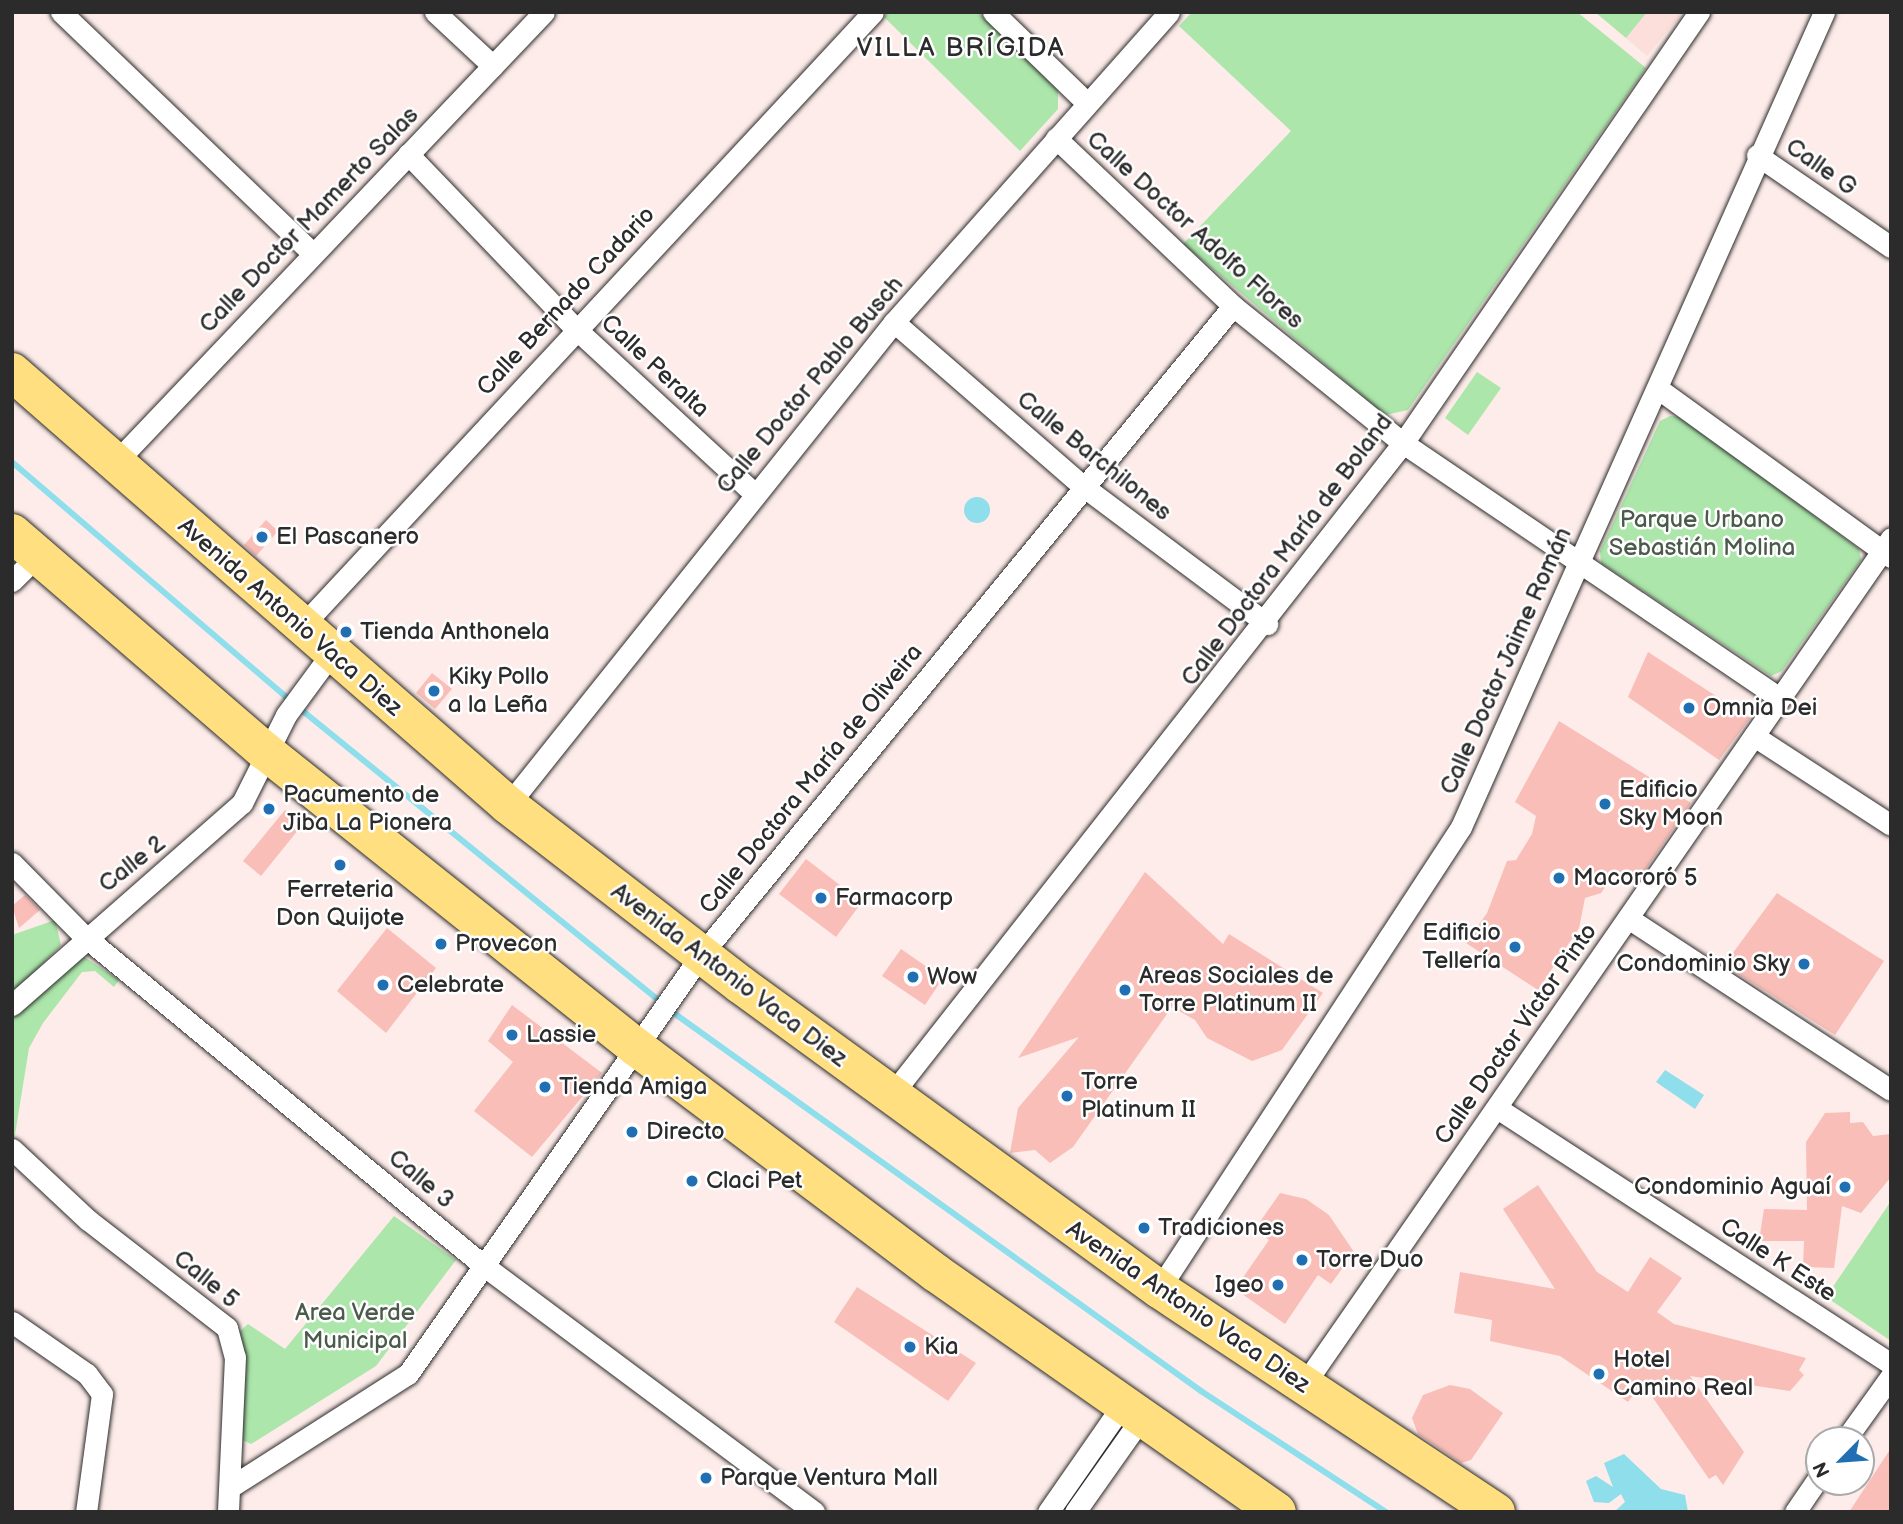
<!DOCTYPE html>
<meta charset="utf-8">
<style>
body{margin:0}
#map{position:relative;width:1903px;height:1524px;overflow:hidden;background:#fdece9;font-family:"Balsamiq Sans",sans-serif}
div>[style]{position:absolute}
.built>*{inset:0;background:#fcdeda}
.green>*{inset:0;background:#ace6ab}
.water>*{inset:0;background:#8fdeec}
.round{border-radius:50%}
.stream>*{height:6px;margin:-3px;padding:0 3px;transform-origin:3px;border-radius:3px;background:#8fdeec}
.building>*{inset:0;background:#f9beb7}
.roads{filter:drop-shadow(0 0 2px #2b2b2b) drop-shadow(0 0 2px #2b2b2b)}
.street>*{height:21px;margin:-10.5px;padding:0 10.5px;transform-origin:10.5px;border-radius:10.5px;background:#fff}
.highway>*{height:38px;margin:-19px;padding:0 19px;transform-origin:19px;border-radius:19px;background:#ffdf80}
.dots>*{width:19px;height:19px;translate:-50% -50%;box-sizing:border-box;border:4px solid #fff;border-radius:50%}
span{translate:-50% -50%;white-space:nowrap;text-align:center;line-height:1.15;-webkit-text-stroke:5px #fff;paint-order:stroke}
.street-label{font-size:24px;color:#2b2b2b}
.park-label{font-size:24px;color:#4b5a4b}
.poi-label{font-size:24px;color:#2b2b2b}
.left{translate:0 -50%;text-align:left}
.right{translate:-100% -50%;text-align:right}
.neighbourhood-label{font-size:26px;color:#2b2b2b;letter-spacing:2px}
.frame{position:absolute;inset:0;border:14px solid #2b2b2b;pointer-events:none}
.north{position:absolute;left:1805px;top:1426px;width:70px;height:70px;box-sizing:border-box;background:#fff;border:2px solid #aaa;border-radius:50%;rotate:245deg;font-size:19px;font-weight:700;line-height:28px;text-align:center;color:#2b2b2b}
.north::after{content:'';display:block;margin:auto;width:24px;height:32px;background:#1f6fb2;clip-path:polygon(50% 0,100% 100%,50% 72%,0 100%)}
</style>
<div id="map">
<div class="built">
<i style="clip-path:polygon(1595px 12px,1683px 12px,1647px 56px)"></i>
</div>
<div class="green">
<i style="clip-path:polygon(888px 12px,978px 12px,1058px 90px,1058px 109px,1020px 151px,884px 17px)"></i>
<i style="clip-path:polygon(1192px 12px,1577px 12px,1646px 68px,1408px 410px,1385px 415px,1183px 244px,1291px 131px,1179px 26px)"></i>
<i style="clip-path:polygon(1595px 12px,1647px 12px,1626px 38px)"></i>
<i style="clip-path:polygon(1477px 372px,1501px 388px,1468px 435px,1445px 418px)"></i>
<i style="clip-path:polygon(1670px 416px,1681px 417px,1859px 549px,1861px 560px,1782px 671px,1771px 676px,1601px 563px,1600px 551px,1660px 421px)"></i>
<i style="clip-path:polygon(55px 920px,61px 945px,12px 995px,12px 935px)"></i>
<i style="clip-path:polygon(80px 954px,119px 980px,114px 987px,95px 971px,82px 972px,43px 1023px,29px 1048px,14px 1141px,12px 1017px)"></i>
<i style="clip-path:polygon(1891px 1201px,1891px 1341px,1826px 1297px)"></i>
<i style="clip-path:polygon(394px 1216px,456px 1260px,376px 1366px,251px 1444px,234px 1436px,238px 1333px,248px 1324px,285px 1349px)"></i>
</div>
<div class="water">
<i class="round" style="left:964px;top:497px;width:26px;height:26px"></i>
<i style="clip-path:polygon(1665px 1070px,1704px 1095px,1695px 1109px,1656px 1082px)"></i>
<i style="clip-path:polygon(1624px 1454px,1661px 1489px,1685px 1495px,1688px 1512px,1614px 1512px,1625px 1502px,1621px 1494px,1609px 1503px,1594px 1502px,1586px 1481px,1596px 1476px,1613px 1487px,1604px 1463px)"></i>
</div>
<div class="stream">
<i style="left:12px;top:462px;width:384px;rotate:40.6deg"></i>
<i style="left:304px;top:712px;width:482px;rotate:39.1deg"></i>
<i style="left:678px;top:1016px;width:644px;rotate:35.64deg"></i>
<i style="left:1201px;top:1391px;width:221px;rotate:33.2deg"></i>
</div>
<div class="building">
<i style="clip-path:polygon(266px 520px,278px 531px,256px 556px,244px 545px)"></i>
<i style="clip-path:polygon(1648px 652px,1750px 718px,1719px 760px,1628px 697px)"></i>
<i style="clip-path:polygon(432px 673px,452px 689px,435px 709px,416px 693px)"></i>
<i style="clip-path:polygon(1559px 721px,1691px 803px,1636px 883px,1617px 870px,1601px 893px,1585px 898px,1579px 928px,1538px 990px,1466px 943px,1487px 913px,1507px 861px,1516px 860px,1532px 834px,1536px 816px,1515px 802px)"></i>
<i style="clip-path:polygon(285px 810px,303px 824px,261px 876px,243px 861px)"></i>
<i style="clip-path:polygon(806px 859px,862px 902px,836px 937px,779px 894px)"></i>
<i style="clip-path:polygon(1145px 872px,1223px 944px,1229px 934px,1323px 993px,1282px 1050px,1252px 1061px,1207px 1038px,1195px 1020px,1172px 1007px,1073px 1147px,1050px 1163px,1035px 1150px,1010px 1153px,1018px 1108px,1079px 1037px,1018px 1058px)"></i>
<i style="clip-path:polygon(1777px 893px,1884px 961px,1835px 1035px,1724px 965px)"></i>
<i style="clip-path:polygon(25px 895px,40px 910px,19px 928px,12px 906px)"></i>
<i style="clip-path:polygon(387px 928px,436px 968px,386px 1033px,337px 991px)"></i>
<i style="clip-path:polygon(901px 949px,943px 978px,925px 1005px,882px 976px)"></i>
<i style="clip-path:polygon(512px 1005px,602px 1073px,532px 1157px,474px 1111px,513px 1062px,488px 1041px)"></i>
<i style="clip-path:polygon(1850px 1112px,1850px 1123px,1863px 1122px,1873px 1136px,1891px 1134px,1891px 1177px,1861px 1213px,1842px 1206px,1834px 1268px,1803px 1267px,1804px 1241px,1759px 1241px,1764px 1209px,1807px 1210px,1806px 1142px,1825px 1113px)"></i>
<i style="clip-path:polygon(1538px 1185px,1597px 1272px,1628px 1292px,1650px 1257px,1682px 1278px,1657px 1312px,1674px 1324px,1806px 1358px,1799px 1370px,1804px 1375px,1790px 1391px,1690px 1376px,1744px 1452px,1723px 1485px,1716px 1475px,1709px 1479px,1642px 1382px,1628px 1402px,1560px 1356px,1490px 1341px,1492px 1320px,1454px 1313px,1460px 1272px,1555px 1289px,1503px 1209px)"></i>
<i style="clip-path:polygon(1280px 1193px,1306px 1199px,1329px 1215px,1354px 1252px,1331px 1284px,1318px 1275px,1285px 1324px,1235px 1289px,1269px 1240px,1255px 1229px)"></i>
<i style="clip-path:polygon(857px 1287px,976px 1363px,948px 1401px,834px 1322px)"></i>
<i style="clip-path:polygon(1450px 1385px,1470px 1389px,1503px 1413px,1471px 1460px,1461px 1463px,1418px 1434px,1412px 1418px,1423px 1395px)"></i>
<i style="clip-path:polygon(1891px 1448px,1891px 1512px,1849px 1512px)"></i>
</div>
<div class="roads">
<div class="street">
<i style="left:61px;top:12px;width:349px;rotate:43.8deg"></i>
<i style="left:435px;top:12px;width:79px;rotate:43deg"></i>
<i style="left:993px;top:12px;width:128px;rotate:44.1deg"></i>
<i style="left:1056px;top:138px;width:244px;rotate:43.5deg"></i>
<i style="left:1233px;top:306px;width:218px;rotate:38.9deg"></i>
<i style="left:1403px;top:443px;width:455px;rotate:34.1deg"></i>
<i style="left:408px;top:154px;width:243px;rotate:46.2deg"></i>
<i style="left:576px;top:329px;width:242px;rotate:42.7deg"></i>
<i style="left:1757px;top:155px;width:163px;rotate:34.5deg"></i>
<i style="left:894px;top:322px;width:252px;rotate:41deg"></i>
<i style="left:1084px;top:487px;width:229px;rotate:36.8deg"></i>
<i style="left:1660px;top:390px;width:285px;rotate:35.9deg"></i>
<i style="left:113px;top:465px;width:625px;rotate:-46.43deg"></i>
<i style="left:12px;top:581px;width:35px;rotate:-45deg"></i>
<i style="left:300px;top:628px;width:841px;rotate:-47.07deg"></i>
<i style="left:1754px;top:736px;width:163px;rotate:33deg"></i>
<i style="left:508px;top:805px;width:618px;rotate:-51.37deg"></i>
<i style="left:894px;top:322px;width:414px;rotate:-48.4deg"></i>
<i style="left:12px;top:863px;width:103px;rotate:45.4deg"></i>
<i style="left:84px;top:936px;width:517px;rotate:39.51deg"></i>
<i style="left:483px;top:1265px;width:413px;rotate:36.7deg"></i>
<i style="left:1628px;top:918px;width:314px;rotate:33.2deg"></i>
<i style="left:12px;top:1005px;width:306px;rotate:-41.3deg"></i>
<i style="left:242px;top:803px;width:98px;rotate:-63.4deg"></i>
<i style="left:286px;top:715px;width:76px;rotate:-53.6deg"></i>
<i style="left:889px;top:1098px;width:833px;rotate:-51.88deg"></i>
<i style="left:1403px;top:443px;width:523px;rotate:-55.52deg"></i>
<i style="left:1497px;top:1108px;width:470px;rotate:33deg"></i>
<i style="left:12px;top:1149px;width:104px;rotate:43.1deg"></i>
<i style="left:88px;top:1220px;width:176px;rotate:37.8deg"></i>
<i style="left:227px;top:1328px;width:30px;rotate:75deg"></i>
<i style="left:235px;top:1357px;width:155px;rotate:92.6deg"></i>
<i style="left:1159px;top:1289px;width:552px;rotate:-56.83deg"></i>
<i style="left:1461px;top:827px;width:892px;rotate:-65.99deg"></i>
<i style="left:12px;top:1322px;width:91px;rotate:34.7deg"></i>
<i style="left:87px;top:1374px;width:25px;rotate:53deg"></i>
<i style="left:102px;top:1394px;width:119px;rotate:97.7deg"></i>
<i style="left:1303px;top:1386px;width:1032px;rotate:-55.26deg"></i>
<i style="left:1845px;top:1440px;width:79px;rotate:-54.3deg"></i>
<i style="left:232px;top:1486px;width:209px;rotate:-32.5deg"></i>
<i style="left:408px;top:1374px;width:511px;rotate:-55.04deg"></i>
<i style="left:701px;top:955px;width:839px;rotate:-50.66deg"></i>
<i style="left:1048px;top:1512px;width:131px;rotate:-55.2deg"></i>
<i style="left:1075px;top:1512px;width:116px;rotate:-54.8deg"></i>
<i style="left:1795px;top:1512px;width:42px;rotate:-55.6deg"></i>
</div>
<div class="highway">
<i style="left:12px;top:372px;width:658px;rotate:41.12deg"></i>
<i style="left:508px;top:805px;width:294px;rotate:37.7deg"></i>
<i style="left:741px;top:985px;width:517px;rotate:36.03deg"></i>
<i style="left:1159px;top:1289px;width:404px;rotate:33.5deg"></i>
<i style="left:12px;top:533px;width:334px;rotate:40.8deg"></i>
<i style="left:265px;top:751px;width:475px;rotate:38.6deg"></i>
<i style="left:636px;top:1047px;width:376px;rotate:37deg"></i>
<i style="left:936px;top:1273px;width:416px;rotate:35deg"></i>
</div>
</div>
<div class="dots">
<i style="left:262px;top:537px;background:#1f6fb2"></i>
<i style="left:346px;top:632px;background:#1f6fb2"></i>
<i style="left:434px;top:691px;background:#1f6fb2"></i>
<i style="left:1689px;top:708px;background:#1f6fb2"></i>
<i style="left:1605px;top:804px;background:#1f6fb2"></i>
<i style="left:269px;top:809px;background:#1f6fb2"></i>
<i style="left:340px;top:865px;background:#1f6fb2"></i>
<i style="left:1559px;top:878px;background:#1f6fb2"></i>
<i style="left:821px;top:898px;background:#1f6fb2"></i>
<i style="left:441px;top:944px;background:#1f6fb2"></i>
<i style="left:1515px;top:947px;background:#1f6fb2"></i>
<i style="left:1804px;top:964px;background:#1f6fb2"></i>
<i style="left:913px;top:977px;background:#1f6fb2"></i>
<i style="left:383px;top:985px;background:#1f6fb2"></i>
<i style="left:1125px;top:990px;background:#1f6fb2"></i>
<i style="left:512px;top:1035px;background:#1f6fb2"></i>
<i style="left:545px;top:1087px;background:#1f6fb2"></i>
<i style="left:1067px;top:1096px;background:#1f6fb2"></i>
<i style="left:632px;top:1132px;background:#1f6fb2"></i>
<i style="left:692px;top:1181px;background:#1f6fb2"></i>
<i style="left:1845px;top:1187px;background:#1f6fb2"></i>
<i style="left:1144px;top:1228px;background:#1f6fb2"></i>
<i style="left:1302px;top:1260px;background:#1f6fb2"></i>
<i style="left:1278px;top:1285px;background:#1f6fb2"></i>
<i style="left:910px;top:1347px;background:#1f6fb2"></i>
<i style="left:1599px;top:1374px;background:#1f6fb2"></i>
<i style="left:706px;top:1478px;background:#1f6fb2"></i>
</div>
<div class="street-label">
<span style="left:1821px;top:167px;rotate:35deg">Calle G</span>
<span style="left:309px;top:220px;rotate:-46deg">Calle Doctor Mamerto Salas</span>
<span style="left:1195px;top:230px;rotate:42deg">Calle Doctor Adolfo Flores</span>
<span style="left:566px;top:301px;rotate:-47deg">Calle Bernado Cadario</span>
<span style="left:655px;top:366px;rotate:43deg">Calle Peralta</span>
<span style="left:810px;top:385px;rotate:-50deg">Calle Doctor Pablo Busch</span>
<span style="left:1094px;top:456px;rotate:39deg">Calle Barchilones</span>
<span style="left:1287px;top:550px;rotate:-53deg">Calle Doctora María de Boland</span>
<span style="left:290px;top:617px;rotate:41deg">Avenida Antonio Vaca Diez</span>
<span style="left:1506px;top:661px;rotate:-66deg">Calle Doctor Jaime Román</span>
<span style="left:811px;top:779px;rotate:-51deg">Calle Doctora María de Oliveira</span>
<span style="left:132px;top:864px;rotate:-38deg">Calle 2</span>
<span style="left:729px;top:975px;rotate:37deg">Avenida Antonio Vaca Diez</span>
<span style="left:1516px;top:1034px;rotate:-55deg">Calle Doctor Víctor Pinto</span>
<span style="left:421px;top:1179px;rotate:40deg">Calle 3</span>
<span style="left:1778px;top:1260px;rotate:33deg">Calle K Este</span>
<span style="left:206px;top:1279px;rotate:39deg">Calle 5</span>
<span style="left:1188px;top:1307px;rotate:34deg">Avenida Antonio Vaca Diez</span>
</div>
<div class="park-label">
<span style="left:1702px;top:534px">Parque Urbano<br>Sebastián Molina</span>
<span style="left:355px;top:1327px">Area Verde<br>Municipal</span>
</div>
<div class="poi-label">
<span class="left" style="left:276px;top:537px">El Pascanero</span>
<span class="left" style="left:360px;top:632px">Tienda Anthonela</span>
<span class="left" style="left:448px;top:691px">Kiky Pollo<br>a la Leña</span>
<span class="left" style="left:1703px;top:708px">Omnia Dei</span>
<span class="left" style="left:1619px;top:804px">Edificio<br>Sky Moon</span>
<span class="left" style="left:283px;top:809px">Pacumento de<br>Jiba La Pionera</span>
<span class="left" style="left:1573px;top:878px">Macororó 5</span>
<span style="left:340px;top:904px">Ferreteria<br>Don Quijote</span>
<span class="left" style="left:835px;top:898px">Farmacorp</span>
<span class="right" style="left:1501px;top:947px">Edificio<br>Tellería</span>
<span class="left" style="left:455px;top:944px">Provecon</span>
<span class="right" style="left:1790px;top:964px">Condominio Sky</span>
<span class="left" style="left:1139px;top:990px">Areas Sociales de<br>Torre Platinum II</span>
<span class="left" style="left:927px;top:977px">Wow</span>
<span class="left" style="left:397px;top:985px">Celebrate</span>
<span class="left" style="left:526px;top:1035px">Lassie</span>
<span class="left" style="left:1081px;top:1096px">Torre<br>Platinum II</span>
<span class="left" style="left:559px;top:1087px">Tienda Amiga</span>
<span class="left" style="left:646px;top:1132px">Directo</span>
<span class="left" style="left:706px;top:1181px">Claci Pet</span>
<span class="right" style="left:1831px;top:1187px">Condominio Aguaí</span>
<span class="left" style="left:1158px;top:1228px">Tradiciones</span>
<span class="left" style="left:1316px;top:1260px">Torre Duo</span>
<span class="right" style="left:1264px;top:1285px">Igeo</span>
<span class="left" style="left:924px;top:1347px">Kia</span>
<span class="left" style="left:1613px;top:1374px">Hotel<br>Camino Real</span>
<span class="left" style="left:720px;top:1478px">Parque Ventura Mall</span>
</div>
<div class="neighbourhood-label">
<span style="left:961px;top:49px">VILLA BRÍGIDA</span>
</div>
<div class="frame"></div>
<div class="north">N</div>
</div>
